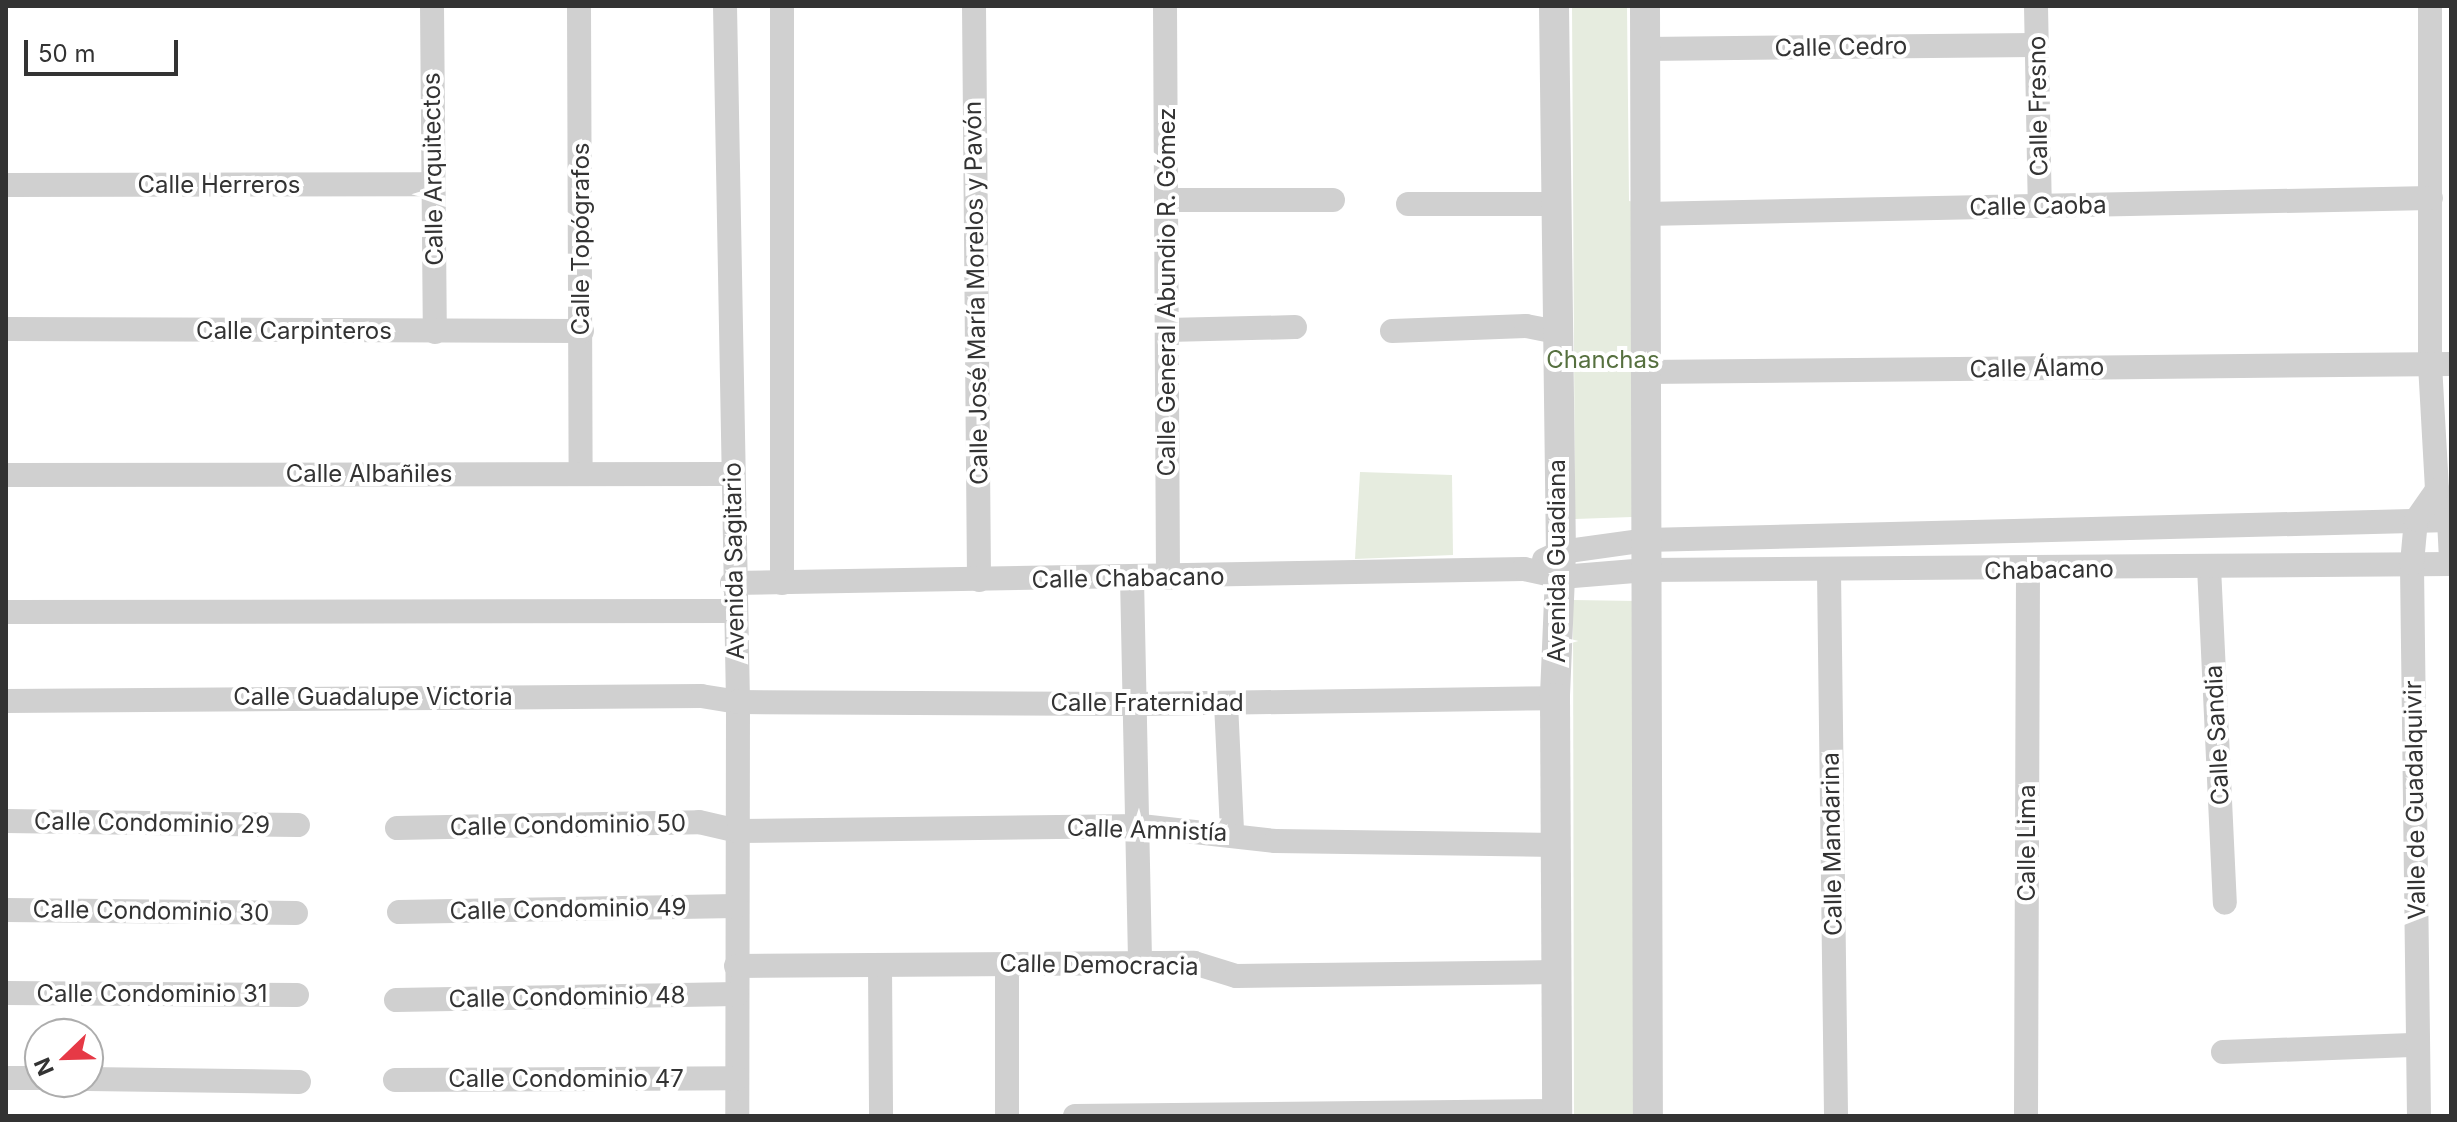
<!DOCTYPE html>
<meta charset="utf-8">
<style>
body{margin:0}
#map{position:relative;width:2457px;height:1122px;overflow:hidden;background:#fff;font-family:Inter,sans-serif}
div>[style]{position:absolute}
.green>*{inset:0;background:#e6ecdf}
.minor>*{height:24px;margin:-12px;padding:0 12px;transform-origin:12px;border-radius:12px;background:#d0d0d0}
.tertiary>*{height:30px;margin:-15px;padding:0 15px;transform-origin:15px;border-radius:15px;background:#d0d0d0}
span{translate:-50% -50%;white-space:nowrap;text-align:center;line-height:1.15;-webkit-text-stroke:8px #fff;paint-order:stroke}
.street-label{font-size:24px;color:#333}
.park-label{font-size:24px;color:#56703f}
.frame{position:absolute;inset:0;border:8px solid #333;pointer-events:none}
.north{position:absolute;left:24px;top:1018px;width:80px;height:80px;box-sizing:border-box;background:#fff;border:2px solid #adadad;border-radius:50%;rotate:247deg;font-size:22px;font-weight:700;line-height:32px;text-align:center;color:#333}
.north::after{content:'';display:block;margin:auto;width:28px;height:36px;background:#e63946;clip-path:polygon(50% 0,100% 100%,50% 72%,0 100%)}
.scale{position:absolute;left:24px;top:40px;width:154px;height:36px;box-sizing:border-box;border:4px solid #333;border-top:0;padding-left:10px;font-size:24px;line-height:28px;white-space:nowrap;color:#333;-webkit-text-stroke:6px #fff;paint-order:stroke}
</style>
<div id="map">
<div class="green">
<i style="clip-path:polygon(1572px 6px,1627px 6px,1629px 201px,1634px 202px,1632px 517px,1575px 519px)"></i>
<i style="clip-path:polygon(1360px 472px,1452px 475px,1453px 555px,1355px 559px)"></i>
<i style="clip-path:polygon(1573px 600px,1637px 601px,1638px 1116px,1574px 1116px)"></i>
</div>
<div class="minor">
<i style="left:432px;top:6px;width:326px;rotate:89.5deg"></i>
<i style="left:579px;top:6px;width:466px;rotate:89.8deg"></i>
<i style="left:725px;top:6px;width:696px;rotate:88.93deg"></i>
<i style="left:738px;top:702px;width:414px;rotate:90.1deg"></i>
<i style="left:782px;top:6px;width:577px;rotate:90deg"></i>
<i style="left:974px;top:6px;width:574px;rotate:89.5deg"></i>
<i style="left:1165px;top:6px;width:572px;rotate:89.7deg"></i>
<i style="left:2036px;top:6px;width:200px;rotate:88.9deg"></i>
<i style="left:2430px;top:6px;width:358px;rotate:90deg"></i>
<i style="left:2430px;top:364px;width:126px;rotate:86.8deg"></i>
<i style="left:2437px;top:490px;width:32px;rotate:68deg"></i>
<i style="left:2449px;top:520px;width:40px;rotate:87.1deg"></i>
<i style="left:1646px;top:49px;width:390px;rotate:-0.6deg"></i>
<i style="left:6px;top:185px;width:426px;rotate:-0.1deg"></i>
<i style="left:1168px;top:200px;width:165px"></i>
<i style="left:1408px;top:204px;width:148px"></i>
<i style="left:1645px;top:214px;width:786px;rotate:-1.17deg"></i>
<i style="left:6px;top:329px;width:576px;rotate:0.2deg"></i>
<i style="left:1167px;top:330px;width:128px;rotate:-1.3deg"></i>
<i style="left:1392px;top:331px;width:134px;rotate:-2.1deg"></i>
<i style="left:1526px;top:326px;width:32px;rotate:11deg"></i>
<i style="left:1645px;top:372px;width:806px;rotate:-0.57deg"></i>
<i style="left:6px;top:475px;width:725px;rotate:-0.08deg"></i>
<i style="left:1544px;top:560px;width:19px;rotate:-25deg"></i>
<i style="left:1561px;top:552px;width:86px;rotate:-8deg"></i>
<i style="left:1646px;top:540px;width:805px;rotate:-1.42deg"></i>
<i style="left:2209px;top:567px;width:336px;rotate:87.3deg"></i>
<i style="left:1829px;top:572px;width:544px;rotate:89.26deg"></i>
<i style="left:1132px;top:578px;width:386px;rotate:88.8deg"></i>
<i style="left:732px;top:583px;width:792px;rotate:-1.01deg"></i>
<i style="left:1524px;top:569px;width:38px;rotate:12deg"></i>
<i style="left:1561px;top:577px;width:86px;rotate:-4.7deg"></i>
<i style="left:1647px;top:570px;width:804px;rotate:-0.43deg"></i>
<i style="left:6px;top:612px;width:727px;rotate:-0.08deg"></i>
<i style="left:6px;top:701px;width:695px;rotate:-0.41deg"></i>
<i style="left:701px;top:696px;width:37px;rotate:9deg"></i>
<i style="left:738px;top:702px;width:399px;rotate:0.3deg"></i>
<i style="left:1137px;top:704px;width:418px;rotate:-0.8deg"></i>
<i style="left:1226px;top:703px;width:129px;rotate:87.3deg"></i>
<i style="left:6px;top:821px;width:292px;rotate:0.8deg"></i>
<i style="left:397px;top:828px;width:302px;rotate:-1.1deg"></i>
<i style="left:699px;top:822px;width:40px;rotate:13deg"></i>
<i style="left:738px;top:831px;width:403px;rotate:-0.7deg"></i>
<i style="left:1141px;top:826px;width:135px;rotate:6.4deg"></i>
<i style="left:1275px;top:841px;width:280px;rotate:0.8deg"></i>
<i style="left:6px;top:910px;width:290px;rotate:0.6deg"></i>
<i style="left:399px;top:912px;width:337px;rotate:-1deg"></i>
<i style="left:1007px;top:964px;width:152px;rotate:90deg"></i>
<i style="left:880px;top:965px;width:151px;rotate:89.6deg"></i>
<i style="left:736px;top:966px;width:458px;rotate:-0.4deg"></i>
<i style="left:1194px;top:963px;width:44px;rotate:17.2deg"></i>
<i style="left:1236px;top:976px;width:320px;rotate:-0.7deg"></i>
<i style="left:6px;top:993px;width:291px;rotate:0.4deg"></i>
<i style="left:396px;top:1000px;width:341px;rotate:-1deg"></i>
<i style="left:2223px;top:1052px;width:195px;rotate:-2.1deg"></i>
<i style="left:6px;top:1078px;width:34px"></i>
<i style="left:88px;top:1079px;width:211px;rotate:0.8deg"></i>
<i style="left:395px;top:1080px;width:342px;rotate:-0.3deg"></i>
<i style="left:1075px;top:1116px;width:482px;rotate:-0.6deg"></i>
<i style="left:2026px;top:1116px;width:546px;rotate:-89.79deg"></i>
<i style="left:2419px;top:1116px;width:553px;rotate:-90.73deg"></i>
<i style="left:2412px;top:563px;width:43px;rotate:-84.7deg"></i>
<i style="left:2416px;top:520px;width:37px;rotate:-55deg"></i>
</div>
<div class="tertiary">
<i style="left:1554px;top:6px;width:546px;rotate:89.27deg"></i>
<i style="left:1561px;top:552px;width:146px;rotate:92.4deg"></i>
<i style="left:1555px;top:698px;width:418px;rotate:89.7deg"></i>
<i style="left:1645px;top:6px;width:1110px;rotate:89.85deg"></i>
</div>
<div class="street-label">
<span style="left:1841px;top:47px;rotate:-1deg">Calle Cedro</span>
<span style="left:2038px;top:106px;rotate:-91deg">Calle Fresno</span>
<span style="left:433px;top:169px;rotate:-91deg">Calle Arquitectos</span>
<span style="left:219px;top:185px">Calle Herreros</span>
<span style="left:2038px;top:206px;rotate:-1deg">Calle Caoba</span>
<span style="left:581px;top:239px;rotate:-90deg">Calle Topógrafos</span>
<span style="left:1167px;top:292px;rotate:-90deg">Calle General Abundio R. Gómez</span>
<span style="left:976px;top:293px;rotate:-91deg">Calle José María Morelos y Pavón</span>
<span style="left:294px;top:331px">Calle Carpinteros</span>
<span style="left:2037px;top:368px;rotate:-1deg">Calle Álamo</span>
<span style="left:369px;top:474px">Calle Albañiles</span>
<span style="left:734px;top:561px;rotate:-91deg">Avenida Sagitario</span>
<span style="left:1557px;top:561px;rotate:-90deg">Avenida Guadiana</span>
<span style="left:2049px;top:570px;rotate:-1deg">Chabacano</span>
<span style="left:1128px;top:578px;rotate:-1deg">Calle Chabacano</span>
<span style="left:373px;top:697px">Calle Guadalupe Victoria</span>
<span style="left:1147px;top:703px">Calle Fraternidad</span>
<span style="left:2217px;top:735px;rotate:-93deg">Calle Sandia</span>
<span style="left:2415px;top:800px;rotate:-91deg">Valle de Guadalquivir</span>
<span style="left:152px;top:823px;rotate:1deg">Calle Condominio 29</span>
<span style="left:568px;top:825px;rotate:-1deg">Calle Condominio 50</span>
<span style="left:1147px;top:830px;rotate:2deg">Calle Amnistía</span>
<span style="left:2027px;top:843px;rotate:-90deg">Calle Lima</span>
<span style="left:1832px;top:844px;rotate:-91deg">Calle Mandarina</span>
<span style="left:568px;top:909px;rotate:-1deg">Calle Condominio 49</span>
<span style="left:151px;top:911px;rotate:1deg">Calle Condominio 30</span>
<span style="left:1099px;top:965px;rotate:1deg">Calle Democracia</span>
<span style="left:152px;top:994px">Calle Condominio 31</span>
<span style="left:567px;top:997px;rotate:-1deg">Calle Condominio 48</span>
<span style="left:566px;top:1079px">Calle Condominio 47</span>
</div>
<div class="park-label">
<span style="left:1603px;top:360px">Chanchas</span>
</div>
<div class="frame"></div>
<div class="north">N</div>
<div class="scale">50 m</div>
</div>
